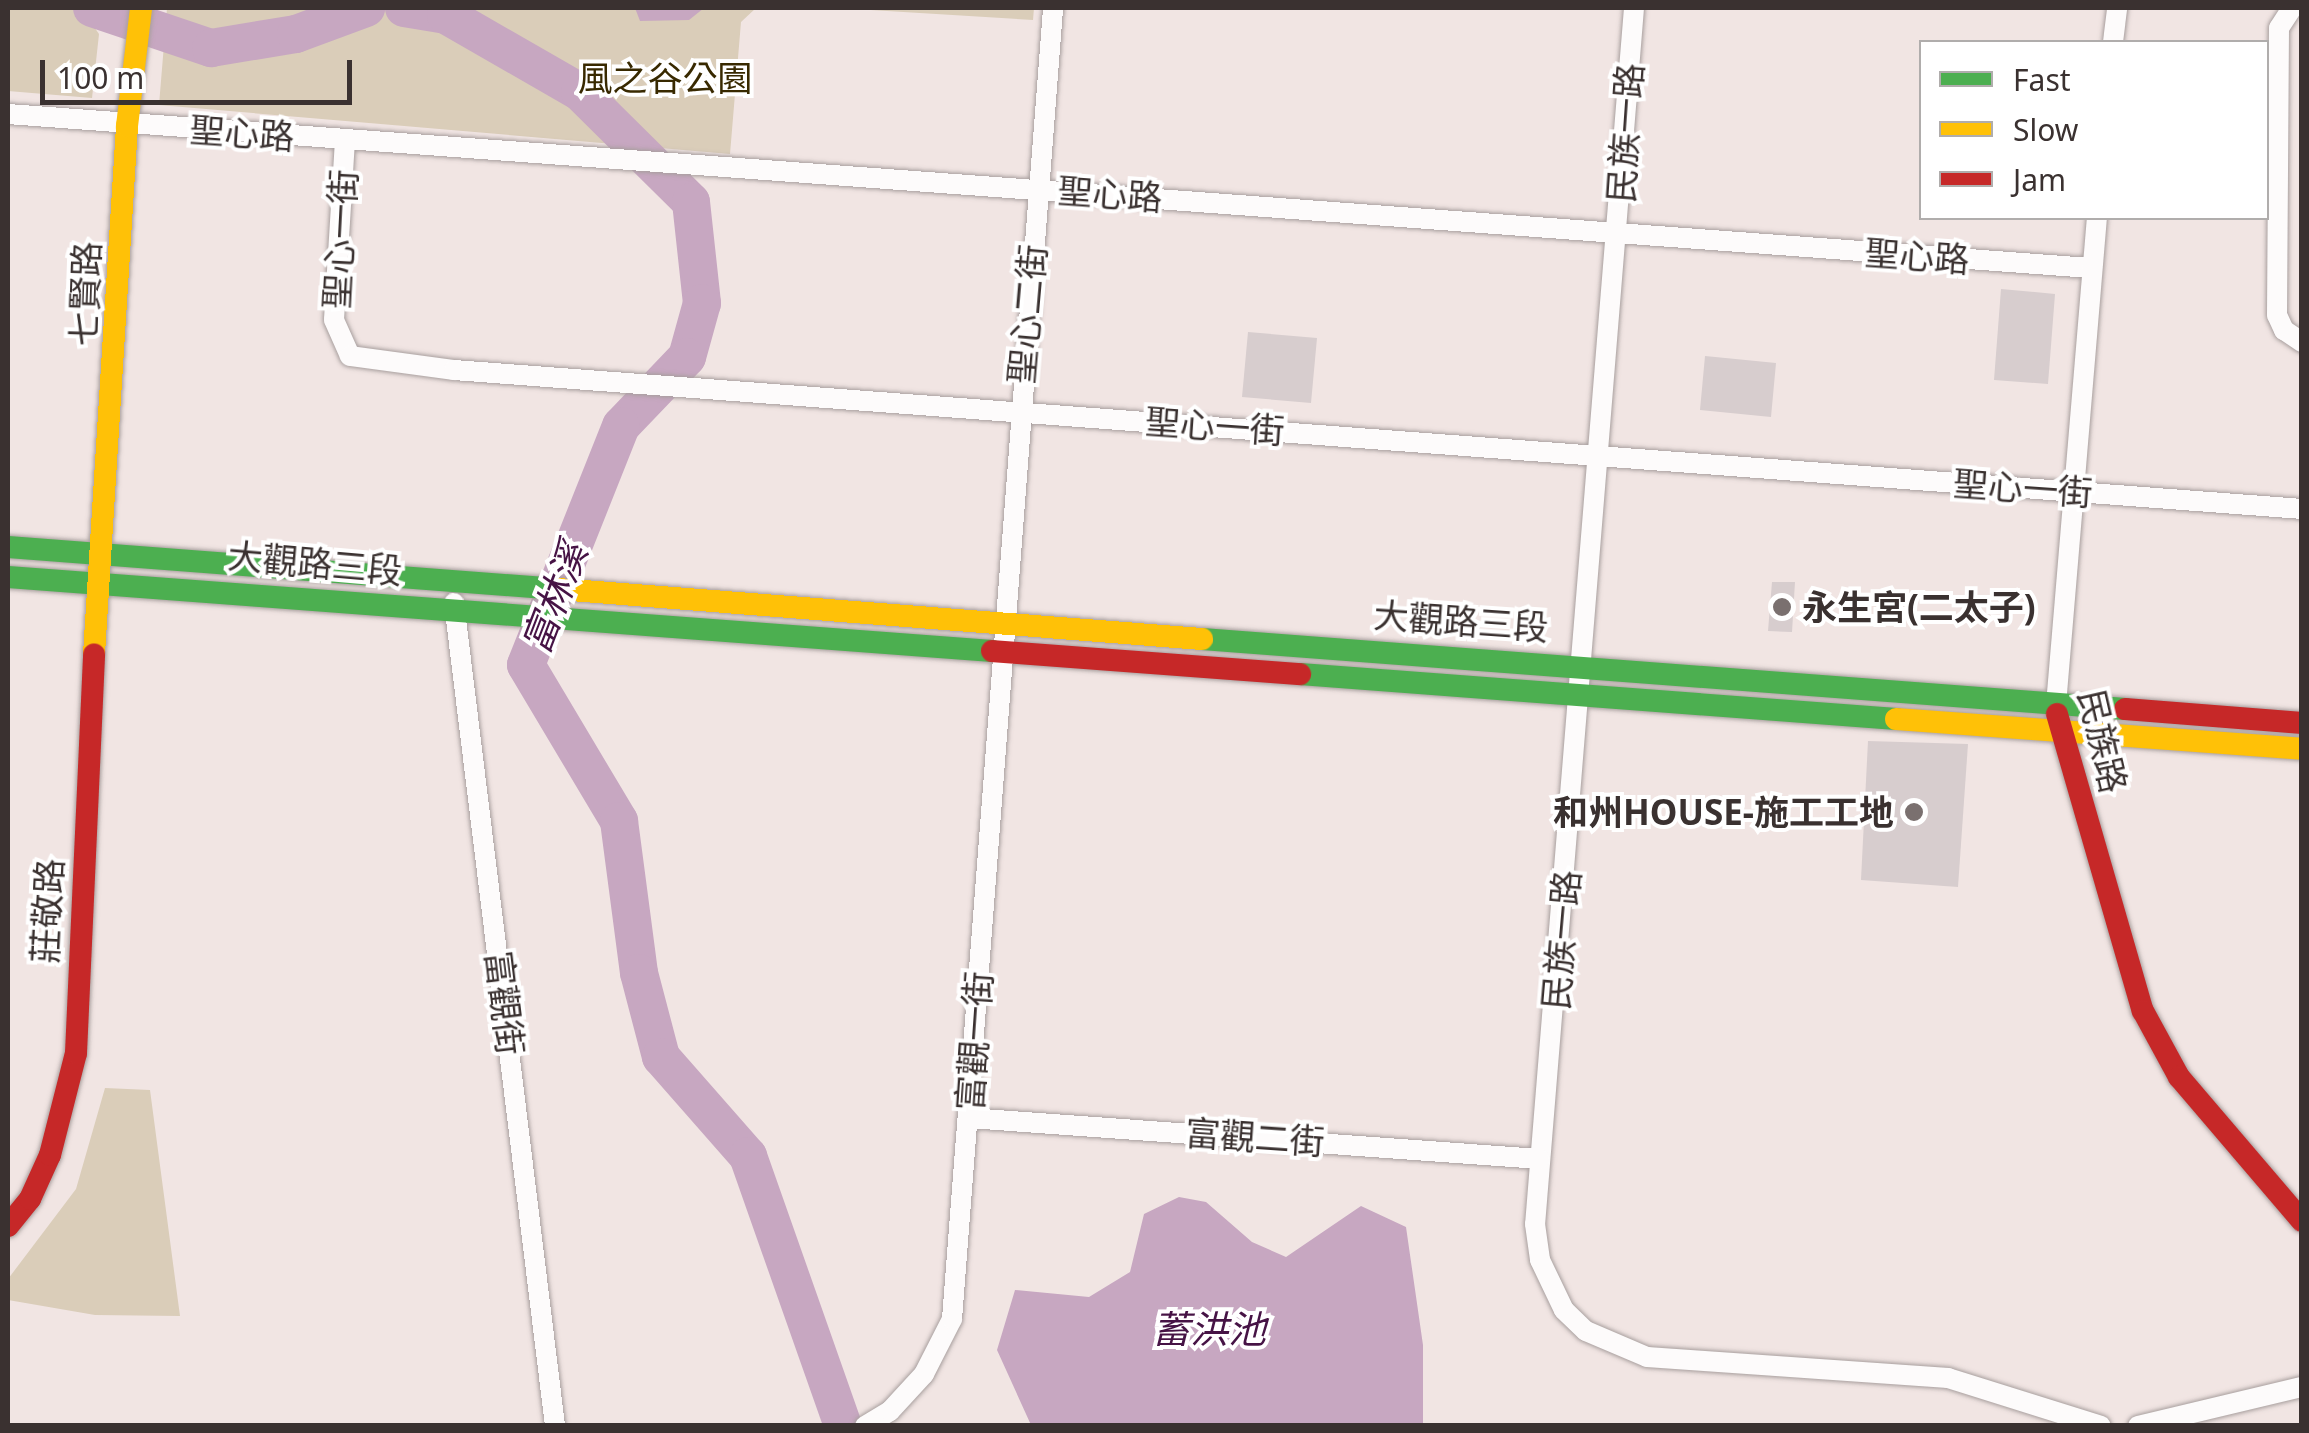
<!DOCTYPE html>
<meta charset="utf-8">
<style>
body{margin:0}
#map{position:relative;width:2309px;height:1433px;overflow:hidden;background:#f1e5e3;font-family:"Noto Sans","Noto Sans TC",sans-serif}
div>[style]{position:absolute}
.green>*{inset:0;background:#dacdb9}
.water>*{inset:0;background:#c7a7c1}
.river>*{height:38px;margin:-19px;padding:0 19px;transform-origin:19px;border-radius:19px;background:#c7a7c1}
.building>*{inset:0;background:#d7cdce}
.roads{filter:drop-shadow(0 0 2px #a89f9e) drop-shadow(0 0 2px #a89f9e)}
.street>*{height:20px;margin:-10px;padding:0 10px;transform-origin:10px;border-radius:10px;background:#fdfbfb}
.fast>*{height:22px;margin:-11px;padding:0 11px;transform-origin:11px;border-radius:11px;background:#4caf50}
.slow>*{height:22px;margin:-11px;padding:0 11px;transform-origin:11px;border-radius:11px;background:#ffc107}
.jam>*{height:22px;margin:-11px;padding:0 11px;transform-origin:11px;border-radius:11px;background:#c62828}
.dots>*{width:28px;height:28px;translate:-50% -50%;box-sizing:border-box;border:5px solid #fff;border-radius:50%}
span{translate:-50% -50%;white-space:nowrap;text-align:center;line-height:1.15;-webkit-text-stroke:8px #fff;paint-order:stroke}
.park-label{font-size:35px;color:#382900}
.street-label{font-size:35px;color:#3a3130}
.poi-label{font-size:35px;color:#3a3130;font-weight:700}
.left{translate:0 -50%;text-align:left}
.right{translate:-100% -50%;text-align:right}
.water-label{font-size:38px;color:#461345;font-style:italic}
.frame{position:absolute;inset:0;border:10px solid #3a3130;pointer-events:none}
.legend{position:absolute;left:1919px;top:40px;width:350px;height:180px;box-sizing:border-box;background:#fff;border:2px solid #b0adac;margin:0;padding:12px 18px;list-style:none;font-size:30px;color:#3a3130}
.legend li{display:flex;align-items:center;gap:20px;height:50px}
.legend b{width:50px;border:2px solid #b0adac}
.scale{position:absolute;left:40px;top:60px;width:312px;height:45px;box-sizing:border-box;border:5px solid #3a3130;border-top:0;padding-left:12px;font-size:30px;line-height:35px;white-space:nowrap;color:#3a3130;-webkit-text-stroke:8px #fff;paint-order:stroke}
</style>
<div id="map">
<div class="green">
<i style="clip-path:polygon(8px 8px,81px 8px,99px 34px,92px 98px,8px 91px)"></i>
<i style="clip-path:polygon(167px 8px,756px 8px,741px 22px,730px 154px,159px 105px)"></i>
<i style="clip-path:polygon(838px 8px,1034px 8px,1033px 20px)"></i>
<i style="clip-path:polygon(105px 1088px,150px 1090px,180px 1316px,95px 1315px,8px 1300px,8px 1279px,76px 1189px)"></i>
</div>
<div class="water">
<i style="clip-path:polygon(635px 8px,704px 8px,689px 20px,640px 21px)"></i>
<i style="clip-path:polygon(1179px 1197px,1206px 1202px,1252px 1242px,1286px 1257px,1361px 1206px,1406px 1227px,1423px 1345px,1423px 1425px,1031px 1425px,997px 1350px,1015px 1290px,1089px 1297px,1130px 1272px,1144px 1214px)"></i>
</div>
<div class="river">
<i style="left:92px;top:8px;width:126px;rotate:18.6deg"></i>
<i style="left:211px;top:48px;width:86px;rotate:-9.4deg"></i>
<i style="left:296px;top:34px;width:75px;rotate:-20.4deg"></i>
<i style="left:404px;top:8px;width:43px;rotate:9.5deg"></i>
<i style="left:446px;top:15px;width:155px;rotate:29.9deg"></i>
<i style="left:580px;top:92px;width:156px;rotate:44.7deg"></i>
<i style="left:691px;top:202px;width:102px;rotate:83.8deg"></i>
<i style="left:702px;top:303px;width:56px;rotate:105.5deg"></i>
<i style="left:687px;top:357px;width:95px;rotate:133.7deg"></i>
<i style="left:621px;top:426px;width:257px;rotate:111.7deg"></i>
<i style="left:526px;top:665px;width:182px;rotate:59.2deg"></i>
<i style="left:619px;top:821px;width:153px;rotate:82.5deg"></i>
<i style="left:639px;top:973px;width:87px;rotate:75.3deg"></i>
<i style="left:661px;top:1057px;width:132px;rotate:48.7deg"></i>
<i style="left:748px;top:1156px;width:286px;rotate:70.6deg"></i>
</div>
<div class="building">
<i style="clip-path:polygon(2001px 289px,2055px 294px,2048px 384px,1994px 380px)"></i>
<i style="clip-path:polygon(1248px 332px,1317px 338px,1311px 403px,1242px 397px)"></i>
<i style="clip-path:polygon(1705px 356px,1776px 363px,1771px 417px,1700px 410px)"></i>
<i style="clip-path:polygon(1772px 582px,1795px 582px,1792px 632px,1768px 631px)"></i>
<i style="clip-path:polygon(1868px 741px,1968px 744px,1958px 887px,1861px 880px)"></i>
</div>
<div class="roads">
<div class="street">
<i style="left:1634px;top:8px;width:1220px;rotate:94.65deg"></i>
<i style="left:1535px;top:1224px;width:36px;rotate:82deg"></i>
<i style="left:1540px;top:1260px;width:55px;rotate:64.4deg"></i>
<i style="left:1564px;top:1310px;width:30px;rotate:44deg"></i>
<i style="left:1586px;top:1331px;width:66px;rotate:23.1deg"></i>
<i style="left:1647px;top:1357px;width:302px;rotate:4deg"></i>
<i style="left:1948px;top:1378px;width:160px;rotate:17.4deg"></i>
<i style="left:2292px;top:8px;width:24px;rotate:123deg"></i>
<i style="left:2279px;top:28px;width:287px;rotate:90.4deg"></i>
<i style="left:2277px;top:315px;width:17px;rotate:65deg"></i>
<i style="left:2284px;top:330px;width:22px;rotate:34deg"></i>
<i style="left:2113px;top:42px;width:34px;rotate:-83deg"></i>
<i style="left:8px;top:114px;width:2090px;rotate:4.23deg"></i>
<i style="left:345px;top:140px;width:180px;rotate:93.5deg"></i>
<i style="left:334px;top:320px;width:39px;rotate:66deg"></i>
<i style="left:350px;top:356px;width:105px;rotate:7.7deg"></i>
<i style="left:454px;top:370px;width:1853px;rotate:4.3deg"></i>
<i style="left:454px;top:603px;width:829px;rotate:83deg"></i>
<i style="left:2056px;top:705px;width:489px;rotate:-85.2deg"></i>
<i style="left:969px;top:1118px;width:572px;rotate:4.11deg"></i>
<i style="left:865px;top:1426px;width:29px;rotate:-31deg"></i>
<i style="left:890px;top:1411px;width:50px;rotate:-47.4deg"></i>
<i style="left:924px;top:1374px;width:62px;rotate:-63deg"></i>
<i style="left:952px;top:1319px;width:1315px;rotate:-85.59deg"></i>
<i style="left:2138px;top:1426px;width:169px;rotate:-13.4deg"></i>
</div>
<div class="fast">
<i style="left:8px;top:547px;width:552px;rotate:4.37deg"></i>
<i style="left:8px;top:577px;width:987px;rotate:4.3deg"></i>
<i style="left:1202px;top:639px;width:926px;rotate:4.34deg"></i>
<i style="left:1300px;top:674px;width:598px;rotate:4.32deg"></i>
</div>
<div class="slow">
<i style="left:558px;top:589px;width:646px;rotate:4.44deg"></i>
<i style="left:94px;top:654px;width:529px;rotate:-86.42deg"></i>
<i style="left:127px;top:126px;width:119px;rotate:-83.2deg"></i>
<i style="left:1896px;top:719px;width:407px;rotate:4.2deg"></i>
</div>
<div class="jam">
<i style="left:992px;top:651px;width:309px;rotate:4.3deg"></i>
<i style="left:2125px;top:709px;width:178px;rotate:4.5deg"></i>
<i style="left:2057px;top:714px;width:309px;rotate:73.9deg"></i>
<i style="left:2143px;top:1011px;width:75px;rotate:61.4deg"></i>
<i style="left:2179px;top:1077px;width:189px;rotate:49.5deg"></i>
<i style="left:8px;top:1226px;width:35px;rotate:-51deg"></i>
<i style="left:30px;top:1199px;width:48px;rotate:-65.6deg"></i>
<i style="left:50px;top:1155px;width:105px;rotate:-75.7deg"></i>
<i style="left:76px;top:1053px;width:399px;rotate:-87.4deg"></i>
</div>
</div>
<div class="dots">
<i style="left:1782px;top:607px;background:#7a706f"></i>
<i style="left:1914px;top:812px;background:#7a706f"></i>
</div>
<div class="park-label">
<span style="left:665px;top:78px">風之谷公園</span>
</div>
<div class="street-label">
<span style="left:242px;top:133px;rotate:4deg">聖心路</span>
<span style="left:1625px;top:133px;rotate:-86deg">民族一路</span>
<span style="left:1110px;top:194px;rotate:4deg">聖心路</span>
<span style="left:340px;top:239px;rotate:-87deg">聖心一街</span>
<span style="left:1917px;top:256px;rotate:4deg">聖心路</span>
<span style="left:85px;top:294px;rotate:-88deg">七賢路</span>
<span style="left:1027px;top:314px;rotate:-85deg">聖心二街</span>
<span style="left:1215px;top:426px;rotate:4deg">聖心一街</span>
<span style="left:2023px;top:488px;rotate:4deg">聖心一街</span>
<span style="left:315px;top:563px;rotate:5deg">大觀路三段</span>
<span style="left:1461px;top:621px;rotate:4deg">大觀路三段</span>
<span style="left:2103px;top:741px;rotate:77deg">民族路</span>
<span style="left:47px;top:911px;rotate:-87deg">莊敬路</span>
<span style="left:1561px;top:940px;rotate:-85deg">民族一路</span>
<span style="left:505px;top:1003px;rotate:83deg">富觀街</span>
<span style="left:974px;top:1041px;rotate:-86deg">富觀一街</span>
<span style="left:1255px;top:1137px;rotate:4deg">富觀二街</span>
</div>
<div class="poi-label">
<span class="left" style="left:1802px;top:607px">永生宮(二太子)</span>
<span class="right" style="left:1894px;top:812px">和州HOUSE-施工工地</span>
</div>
<div class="water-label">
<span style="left:554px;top:598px;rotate:-69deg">富林溪</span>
<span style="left:1209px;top:1329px">蓄洪池</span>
</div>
<div class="frame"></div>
<ul class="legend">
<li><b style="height:12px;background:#4caf50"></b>Fast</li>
<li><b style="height:12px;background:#ffc107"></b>Slow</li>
<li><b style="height:12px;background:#c62828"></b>Jam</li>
</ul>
<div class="scale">100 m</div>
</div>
